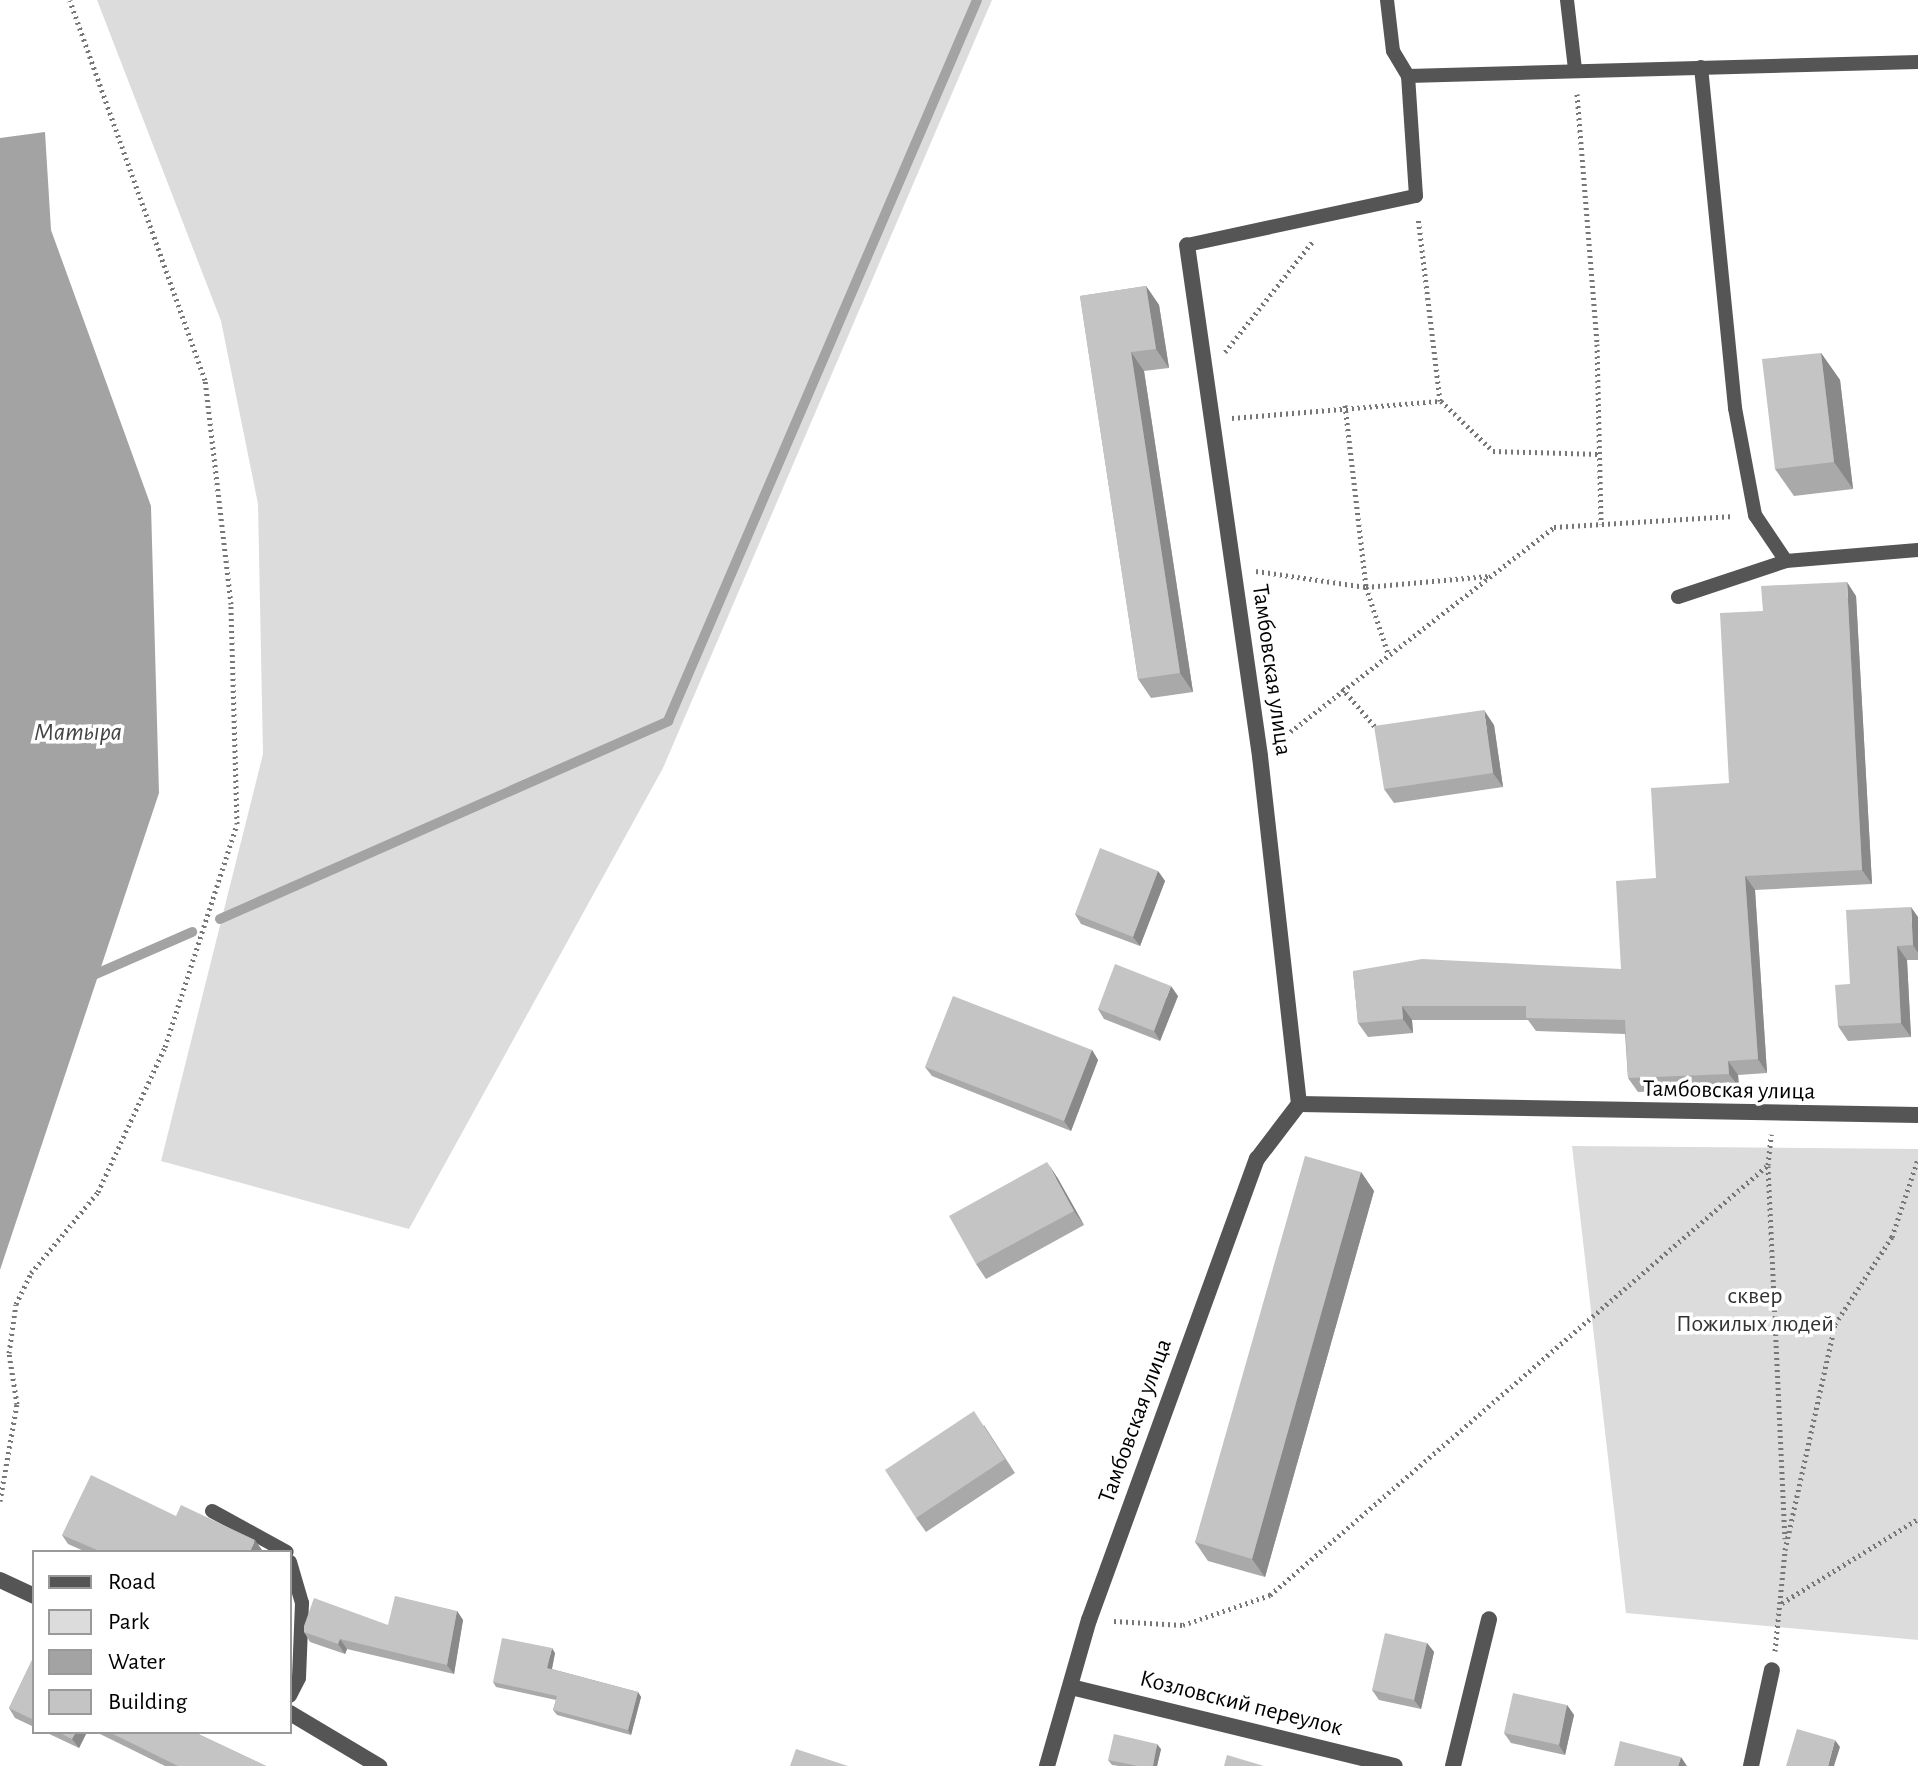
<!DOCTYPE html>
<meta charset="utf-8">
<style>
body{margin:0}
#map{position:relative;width:1918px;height:1766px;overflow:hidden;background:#fff;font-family:"Alegreya Sans",sans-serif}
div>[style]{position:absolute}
.green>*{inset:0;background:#dcdcdc}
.water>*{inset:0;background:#a3a3a3}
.stream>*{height:10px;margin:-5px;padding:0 5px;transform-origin:5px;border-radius:5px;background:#a3a3a3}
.path>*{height:5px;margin-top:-2.5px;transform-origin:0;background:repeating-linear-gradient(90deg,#777 0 2px,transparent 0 6px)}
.lane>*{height:14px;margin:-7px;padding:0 7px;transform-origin:7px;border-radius:7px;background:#555}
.street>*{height:16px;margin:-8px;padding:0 8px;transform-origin:8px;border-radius:8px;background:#555}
.wall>*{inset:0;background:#a9a9a9}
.shaded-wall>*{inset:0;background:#898989}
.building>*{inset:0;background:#c4c4c4}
span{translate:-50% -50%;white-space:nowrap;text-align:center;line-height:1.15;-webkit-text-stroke:7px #fff;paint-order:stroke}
.street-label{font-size:24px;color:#000}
.park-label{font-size:24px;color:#333}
.water-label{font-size:26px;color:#444;font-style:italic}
.legend{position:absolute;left:32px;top:1550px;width:260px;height:184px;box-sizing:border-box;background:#fff;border:2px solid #999;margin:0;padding:10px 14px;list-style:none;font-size:24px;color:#000}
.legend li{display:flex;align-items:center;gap:16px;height:40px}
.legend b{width:40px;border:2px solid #999}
</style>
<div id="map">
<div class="green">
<i style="clip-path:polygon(97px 0,992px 0,663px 768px,409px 1229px,161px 1161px,263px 754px,258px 504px,221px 321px)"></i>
<i style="clip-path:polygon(1572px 1146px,1918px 1149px,1918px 1640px,1626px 1613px)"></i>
</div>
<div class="water">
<i style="clip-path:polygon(45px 132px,51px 230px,151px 506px,159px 793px,0 1270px,0 138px)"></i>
</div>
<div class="stream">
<i style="left:220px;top:919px;width:490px;rotate:-23.8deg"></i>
<i style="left:668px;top:721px;width:784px;rotate:-66.8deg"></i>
<i style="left:96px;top:974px;width:105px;rotate:-23.6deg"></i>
</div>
<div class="path">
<i style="left:1577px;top:94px;width:251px;rotate:85.4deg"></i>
<i style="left:1597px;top:344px;width:180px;rotate:88.7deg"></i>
<i style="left:1225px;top:352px;width:142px;rotate:-51.6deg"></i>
<i style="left:1441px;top:401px;width:72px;rotate:43.9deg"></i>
<i style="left:1493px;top:451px;width:106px;rotate:1.6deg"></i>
<i style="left:1345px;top:405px;width:183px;rotate:83.4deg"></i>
<i style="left:1366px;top:587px;width:70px;rotate:71.6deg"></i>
<i style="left:1232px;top:418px;width:209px;rotate:-4.7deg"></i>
<i style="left:1440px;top:401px;width:185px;rotate:-96.8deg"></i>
<i style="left:1256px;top:571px;width:111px;rotate:8.3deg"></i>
<i style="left:1366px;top:587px;width:123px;rotate:-5.1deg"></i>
<i style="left:1342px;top:688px;width:55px;rotate:49.4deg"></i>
<i style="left:1281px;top:739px;width:346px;rotate:-37.8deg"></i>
<i style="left:1554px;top:527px;width:180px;rotate:-3.5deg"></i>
<i style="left:1768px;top:1166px;width:373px;rotate:87.4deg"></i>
<i style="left:0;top:1501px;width:98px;rotate:-80.1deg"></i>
<i style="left:17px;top:1404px;width:52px;rotate:-98.9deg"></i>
<i style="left:9px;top:1353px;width:49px;rotate:-81.9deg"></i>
<i style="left:16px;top:1304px;width:34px;rotate:-64deg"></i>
<i style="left:31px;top:1273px;width:105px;rotate:-50.4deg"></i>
<i style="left:98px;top:1192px;width:160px;rotate:-65.2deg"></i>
<i style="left:165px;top:1047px;width:234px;rotate:-72.1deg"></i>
<i style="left:237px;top:824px;width:220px;rotate:-91.6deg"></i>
<i style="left:231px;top:604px;width:226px;rotate:-96.6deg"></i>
<i style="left:205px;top:380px;width:403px;rotate:-109.6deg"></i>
<i style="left:1782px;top:1603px;width:160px;rotate:-31.7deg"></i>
<i style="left:1114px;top:1621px;width:69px;rotate:3.3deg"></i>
<i style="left:1183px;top:1625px;width:92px;rotate:-19deg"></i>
<i style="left:1270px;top:1595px;width:658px;rotate:-40.81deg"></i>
<i style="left:1768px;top:1165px;width:31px;rotate:-84deg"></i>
<i style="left:1775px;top:1651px;width:101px;rotate:-84.3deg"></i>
<i style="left:1785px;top:1550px;width:231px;rotate:-77.5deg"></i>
<i style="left:1835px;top:1324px;width:104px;rotate:-56.8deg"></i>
<i style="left:1892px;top:1237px;width:82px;rotate:-71.6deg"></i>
</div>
<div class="lane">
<i style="left:1387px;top:0;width:51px;rotate:83.3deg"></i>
<i style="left:1393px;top:51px;width:29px;rotate:59deg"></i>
<i style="left:1567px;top:0;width:69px;rotate:83.4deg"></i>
<i style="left:1701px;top:67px;width:343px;rotate:84.3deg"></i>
<i style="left:1735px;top:408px;width:109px;rotate:79.4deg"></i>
<i style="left:1755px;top:515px;width:55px;rotate:56deg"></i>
<i style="left:1187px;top:245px;width:234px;rotate:-12.1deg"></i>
<i style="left:1416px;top:196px;width:120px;rotate:-93.8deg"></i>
<i style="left:1408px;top:76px;width:510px;rotate:-1.57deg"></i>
<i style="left:1678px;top:597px;width:114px;rotate:-18.4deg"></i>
<i style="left:1786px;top:561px;width:132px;rotate:-4.8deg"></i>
<i style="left:212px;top:1511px;width:85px;rotate:28.7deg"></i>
<i style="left:290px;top:1562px;width:43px;rotate:73.7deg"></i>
<i style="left:302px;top:1603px;width:75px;rotate:92.3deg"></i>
<i style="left:299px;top:1678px;width:20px;rotate:117deg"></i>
</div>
<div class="street">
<i style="left:1299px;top:1104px;width:619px;rotate:1.02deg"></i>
<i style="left:0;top:1580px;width:38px;rotate:25deg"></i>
<i style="left:1075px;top:1688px;width:329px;rotate:13.7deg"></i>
<i style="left:290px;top:1713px;width:104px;rotate:30.8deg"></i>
<i style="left:1047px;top:1766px;width:152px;rotate:-74deg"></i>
<i style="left:1089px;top:1620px;width:491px;rotate:-70deg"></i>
<i style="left:1257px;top:1159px;width:69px;rotate:-52.6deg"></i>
<i style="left:1299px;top:1104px;width:350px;rotate:-96.4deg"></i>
<i style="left:1260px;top:756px;width:516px;rotate:-98.13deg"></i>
<i style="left:1453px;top:1766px;width:151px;rotate:-76.2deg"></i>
<i style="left:1751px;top:1766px;width:98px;rotate:-77.7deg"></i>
</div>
<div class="wall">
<i style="clip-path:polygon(1146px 286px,1159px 305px,1169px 368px,1144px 371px,1193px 692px,1151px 698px,1138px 679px,1080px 296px)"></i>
<i style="clip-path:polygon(1821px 353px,1840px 380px,1853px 489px,1794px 496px,1775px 469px)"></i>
<i style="clip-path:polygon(1856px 596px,1872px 884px,1755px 890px,1767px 1073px,1738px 1075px,1739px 1087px,1638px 1092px,1628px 1078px,1625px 1034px,1536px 1031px,1528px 1020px,1412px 1020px,1413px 1033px,1368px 1037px,1358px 1023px,1353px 971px,1621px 969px,1656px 878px,1729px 783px,1763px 611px)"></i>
<i style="clip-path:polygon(1494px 725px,1503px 787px,1394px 803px,1384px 789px)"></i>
<i style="clip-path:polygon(1158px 871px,1165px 881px,1140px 946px,1081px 924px,1075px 914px)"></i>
<i style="clip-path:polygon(1918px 917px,1918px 960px,1907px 960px,1911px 1037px,1848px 1041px,1838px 1026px,1850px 984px)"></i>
<i style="clip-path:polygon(1178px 996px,1160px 1041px,1104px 1019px,1098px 1009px)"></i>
<i style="clip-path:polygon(1092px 1050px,1098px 1060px,1071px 1131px,932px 1076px,925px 1067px)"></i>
<i style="clip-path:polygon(1361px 1172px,1374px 1191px,1265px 1577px,1208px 1561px,1195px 1542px)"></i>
<i style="clip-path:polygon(1057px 1177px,1084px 1225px,986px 1279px,976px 1264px)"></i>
<i style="clip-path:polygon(984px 1425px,1015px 1473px,926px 1532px,916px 1518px)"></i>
<i style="clip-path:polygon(176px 1516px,262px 1550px,261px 1552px,86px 1552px,68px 1544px,62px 1535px)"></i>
<i style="clip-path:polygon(457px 1611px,463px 1620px,454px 1674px,347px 1649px,345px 1654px,310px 1642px,304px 1632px,388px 1625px)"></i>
<i style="clip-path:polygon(1427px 1643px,1434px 1652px,1421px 1709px,1379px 1700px,1372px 1690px)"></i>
<i style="clip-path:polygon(555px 1653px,552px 1669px,638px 1692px,641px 1697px,631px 1735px,557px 1715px,553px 1710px,556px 1700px,496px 1687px,493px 1682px)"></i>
<i style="clip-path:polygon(34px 1656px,34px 1727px,15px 1718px,9px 1708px)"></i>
<i style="clip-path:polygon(1567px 1705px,1574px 1715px,1565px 1755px,1511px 1743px,1504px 1733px)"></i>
<i style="clip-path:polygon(45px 1732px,87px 1732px,79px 1748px)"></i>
<i style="clip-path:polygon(96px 1732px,194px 1732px,266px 1766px,165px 1766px)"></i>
<i style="clip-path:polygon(1161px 1749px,1157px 1766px,1119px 1766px,1112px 1765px,1108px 1760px)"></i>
</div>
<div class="shaded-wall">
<i style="clip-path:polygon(1146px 286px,1159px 305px,1169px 368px,1156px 349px)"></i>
<i style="clip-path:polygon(1131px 352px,1144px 371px,1193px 692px,1180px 673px)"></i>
<i style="clip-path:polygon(1821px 353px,1840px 380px,1853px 489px,1834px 462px)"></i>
<i style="clip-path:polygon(1847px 582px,1856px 596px,1872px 884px,1862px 870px)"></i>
<i style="clip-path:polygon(1484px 710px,1494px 725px,1503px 787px,1493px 773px)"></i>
<i style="clip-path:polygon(1158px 871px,1165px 881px,1140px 946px,1133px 937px)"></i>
<i style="clip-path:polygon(1745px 876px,1755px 890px,1767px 1073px,1758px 1059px)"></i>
<i style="clip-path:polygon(1911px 907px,1918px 917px,1918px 953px,1913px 945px)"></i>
<i style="clip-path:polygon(1897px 946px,1907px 960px,1911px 1037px,1901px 1023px)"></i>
<i style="clip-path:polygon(1171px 986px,1178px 996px,1160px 1041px,1154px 1031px)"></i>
<i style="clip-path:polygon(1402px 1006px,1412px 1020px,1413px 1033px,1403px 1019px)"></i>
<i style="clip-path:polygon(1092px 1050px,1098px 1060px,1071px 1131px,1064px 1121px)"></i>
<i style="clip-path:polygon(1728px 1061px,1738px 1075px,1739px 1087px,1729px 1074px)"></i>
<i style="clip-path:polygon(1047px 1162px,1057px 1177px,1084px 1225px,1074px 1211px)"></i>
<i style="clip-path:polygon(1361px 1172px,1374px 1191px,1265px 1577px,1252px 1559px)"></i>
<i style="clip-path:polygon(255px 1540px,262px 1550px,261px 1552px,250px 1552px)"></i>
<i style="clip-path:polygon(457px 1611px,463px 1620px,454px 1674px,447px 1665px)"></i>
<i style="clip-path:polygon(340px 1639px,347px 1649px,345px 1654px,338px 1644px)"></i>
<i style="clip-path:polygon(1427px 1643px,1434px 1652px,1421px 1709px,1414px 1700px)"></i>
<i style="clip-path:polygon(552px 1648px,555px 1653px,551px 1673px,547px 1668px)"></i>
<i style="clip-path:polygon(638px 1692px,641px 1697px,631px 1735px,628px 1730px)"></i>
<i style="clip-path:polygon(1567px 1705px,1574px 1715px,1565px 1755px,1559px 1745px)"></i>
<i style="clip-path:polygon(76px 1732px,87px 1732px,79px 1748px,72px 1739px)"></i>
<i style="clip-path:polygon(1835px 1740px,1840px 1747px,1834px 1766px,1828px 1766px)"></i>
<i style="clip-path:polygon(1157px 1744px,1161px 1749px,1157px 1766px,1153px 1766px)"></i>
<i style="clip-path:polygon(1681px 1757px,1687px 1766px,1678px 1766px)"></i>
</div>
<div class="building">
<i style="clip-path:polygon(1146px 286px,1156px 349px,1131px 352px,1180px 673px,1138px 679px,1080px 296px)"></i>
<i style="clip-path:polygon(1821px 353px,1834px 462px,1775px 469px,1762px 359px)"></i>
<i style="clip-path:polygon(1847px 582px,1862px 870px,1745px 876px,1758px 1059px,1728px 1061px,1729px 1074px,1628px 1078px,1625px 1020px,1526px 1018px,1526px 1006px,1402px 1006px,1403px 1019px,1358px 1023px,1353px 971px,1422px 959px,1621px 969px,1616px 881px,1656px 878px,1651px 788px,1729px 783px,1720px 613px,1763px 611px,1761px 586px)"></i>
<i style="clip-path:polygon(1484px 710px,1493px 773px,1384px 789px,1374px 726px)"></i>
<i style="clip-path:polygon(1100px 848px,1158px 871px,1133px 937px,1075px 914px)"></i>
<i style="clip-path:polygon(1911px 907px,1913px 945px,1897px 946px,1901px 1023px,1838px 1026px,1835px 985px,1850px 984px,1846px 910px)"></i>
<i style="clip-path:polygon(1115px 964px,1171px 986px,1154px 1031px,1098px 1009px)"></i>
<i style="clip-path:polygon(953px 996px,1092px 1050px,1064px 1121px,925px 1067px)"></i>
<i style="clip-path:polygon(1305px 1156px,1361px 1172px,1252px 1559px,1195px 1542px)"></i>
<i style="clip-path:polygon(1047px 1162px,1074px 1211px,976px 1264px,949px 1216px)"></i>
<i style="clip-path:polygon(974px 1411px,1005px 1459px,916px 1518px,885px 1470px)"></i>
<i style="clip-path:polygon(91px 1475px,176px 1516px,181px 1505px,255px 1540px,250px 1552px,102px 1552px,62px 1535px)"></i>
<i style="clip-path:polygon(395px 1596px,457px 1611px,447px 1665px,340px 1639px,338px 1644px,304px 1632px,304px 1626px,314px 1598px,388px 1625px)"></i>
<i style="clip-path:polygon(1385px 1633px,1427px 1643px,1414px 1700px,1372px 1690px)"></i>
<i style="clip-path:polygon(502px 1638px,552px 1648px,547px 1668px,638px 1692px,628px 1730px,553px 1710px,557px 1696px,493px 1682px)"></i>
<i style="clip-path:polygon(34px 1656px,34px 1720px,9px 1708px)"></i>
<i style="clip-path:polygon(1513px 1693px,1567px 1705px,1559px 1745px,1504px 1733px)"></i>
<i style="clip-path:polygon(1797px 1729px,1835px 1740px,1828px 1766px,1786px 1766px)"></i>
<i style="clip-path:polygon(58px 1732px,76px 1732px,72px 1739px)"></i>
<i style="clip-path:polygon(109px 1732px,194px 1732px,266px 1766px,178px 1766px)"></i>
<i style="clip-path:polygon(1114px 1734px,1157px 1744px,1153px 1766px,1138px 1766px,1108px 1760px)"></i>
<i style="clip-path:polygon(1620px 1741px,1681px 1757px,1678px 1766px,1614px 1766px)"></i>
<i style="clip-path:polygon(796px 1749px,848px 1766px,790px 1766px)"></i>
<i style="clip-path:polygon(1227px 1755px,1264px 1766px,1224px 1766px)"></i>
</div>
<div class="street-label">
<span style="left:1271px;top:670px;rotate:82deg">Тамбовская улица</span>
<span style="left:1729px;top:1091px;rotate:1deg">Тамбовская улица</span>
<span style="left:1136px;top:1421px;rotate:-70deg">Тамбовская улица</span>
<span style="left:1241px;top:1704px;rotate:14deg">Козловский переулок</span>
</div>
<div class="park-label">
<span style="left:1755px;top:1311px">сквер<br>Пожилых людей</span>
</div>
<div class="water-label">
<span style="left:78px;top:733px">Матыра</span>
</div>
<ul class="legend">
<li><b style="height:10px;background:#555"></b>Road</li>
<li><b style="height:22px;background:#dcdcdc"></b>Park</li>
<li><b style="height:22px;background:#a3a3a3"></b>Water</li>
<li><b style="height:22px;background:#c4c4c4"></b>Building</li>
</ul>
</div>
